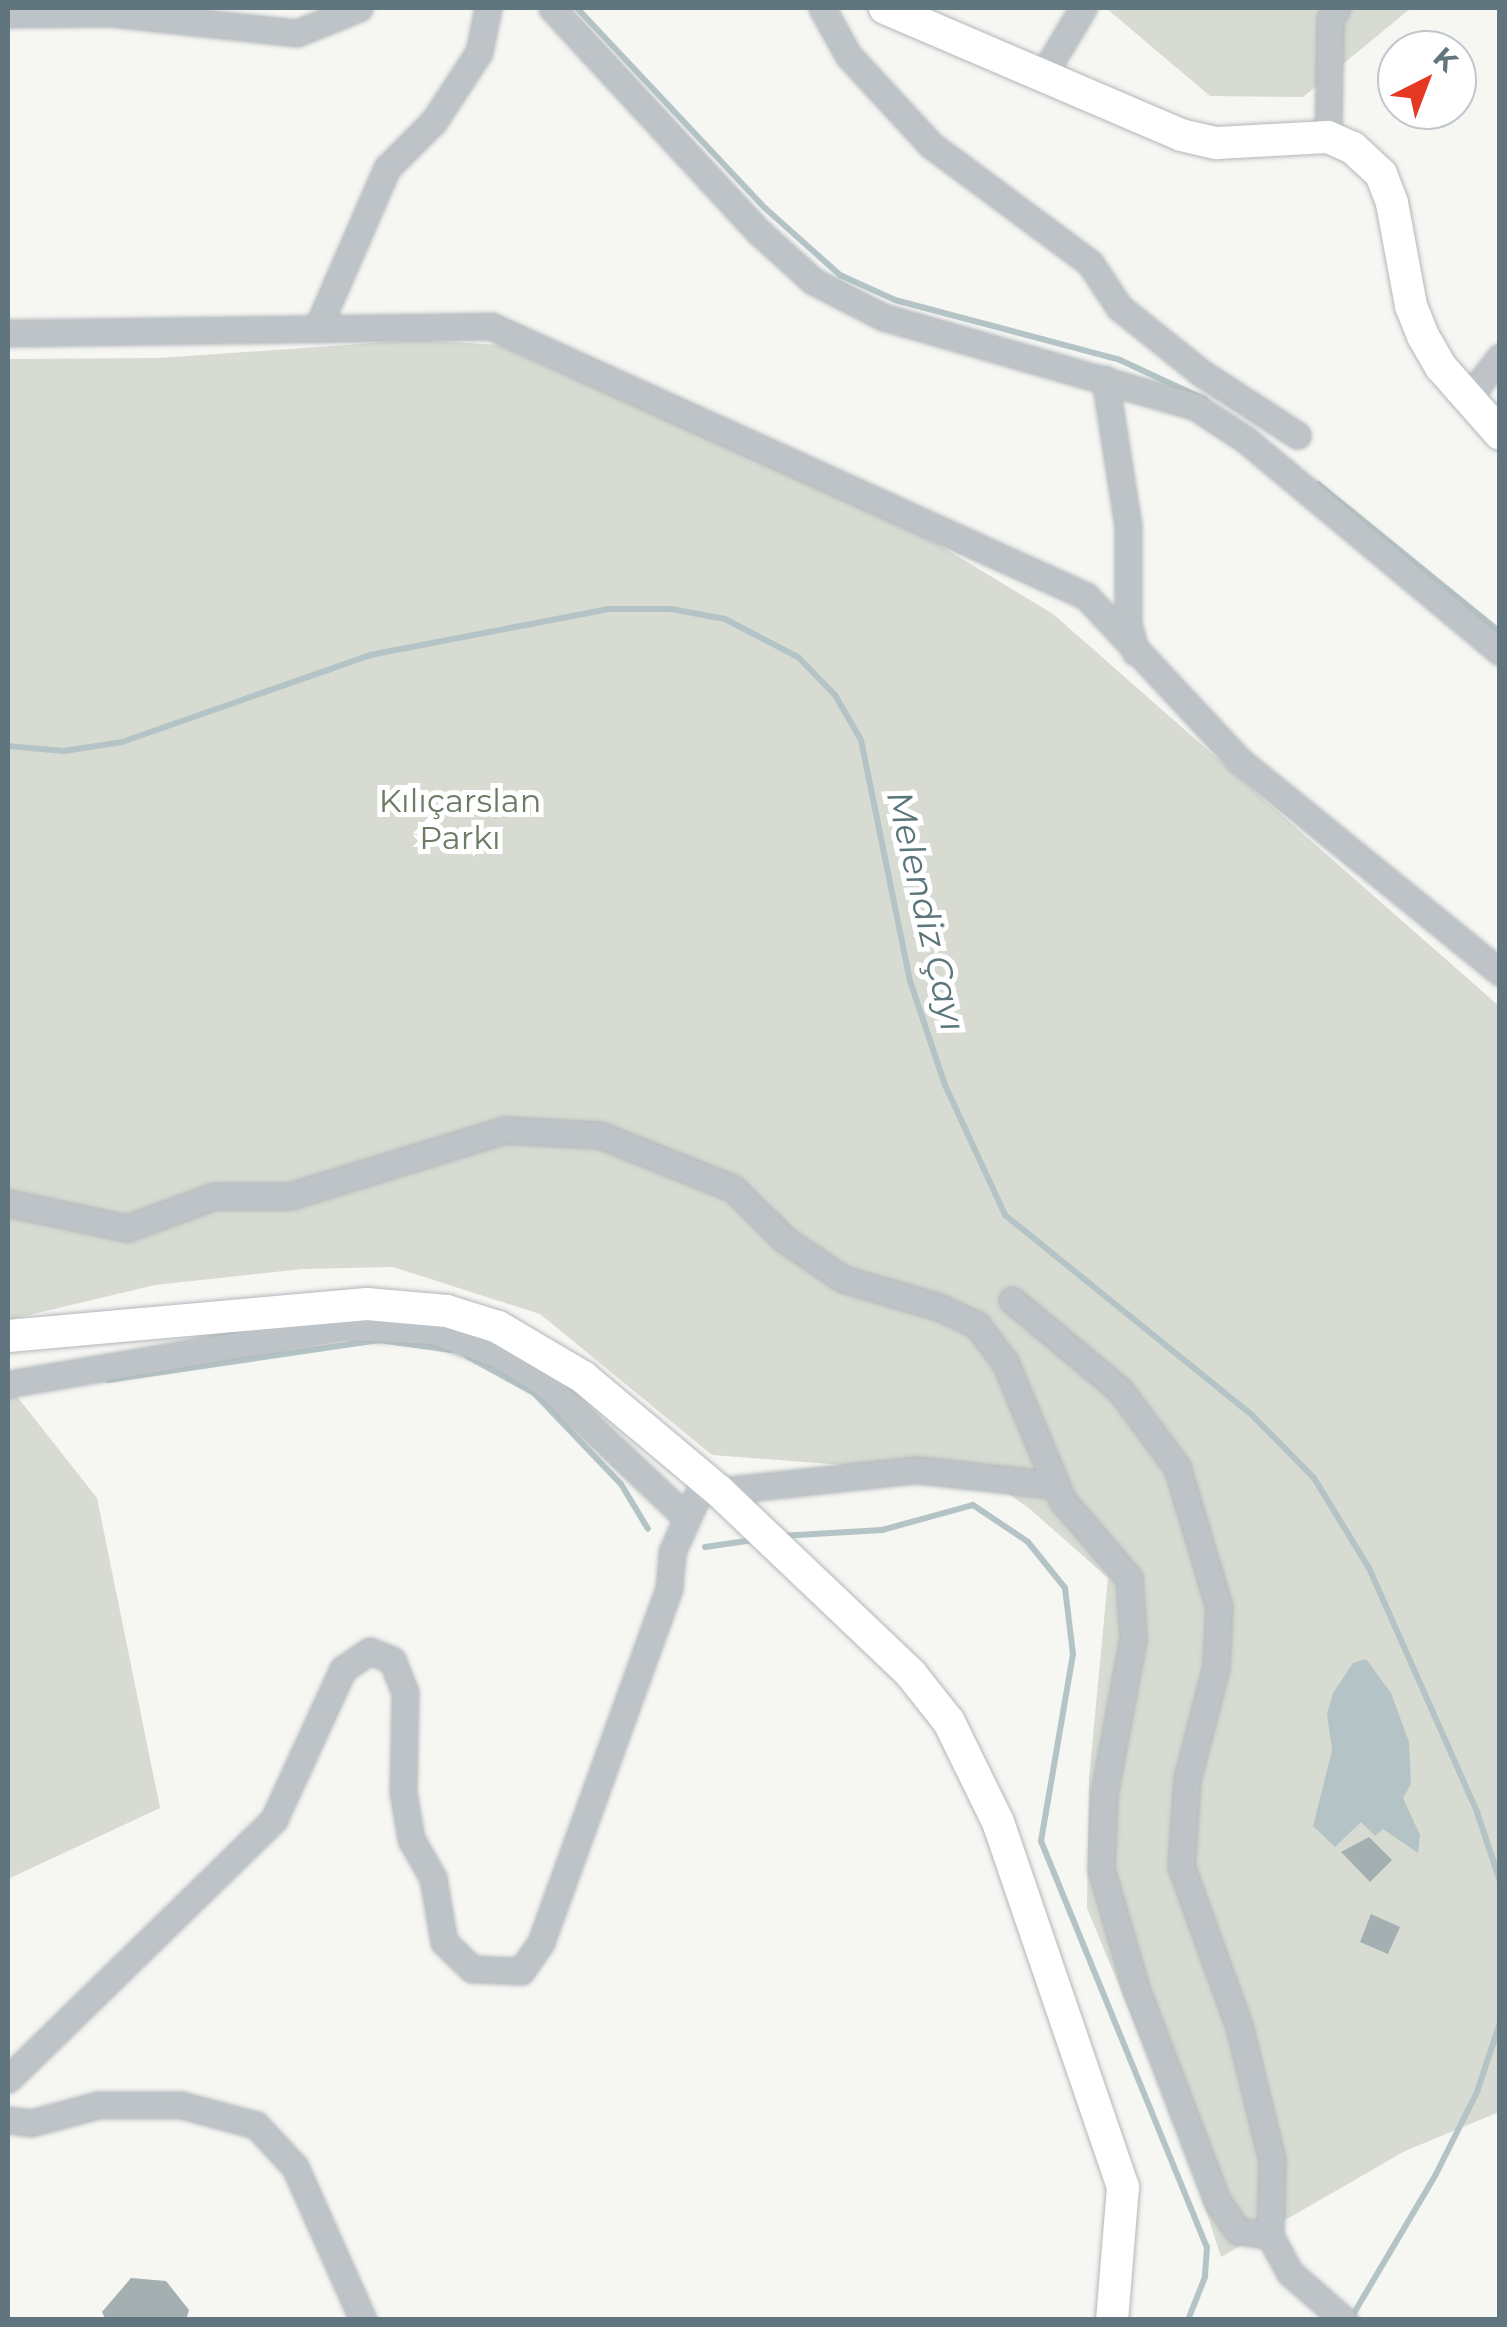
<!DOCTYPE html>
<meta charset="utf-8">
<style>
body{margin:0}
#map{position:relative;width:1507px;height:2327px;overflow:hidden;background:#f6f6f3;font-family:Montserrat,sans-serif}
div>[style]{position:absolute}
.green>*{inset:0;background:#d7dbd2}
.water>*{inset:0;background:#b4c4c6}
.stream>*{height:6px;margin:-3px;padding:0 3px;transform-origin:3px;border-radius:3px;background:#b4c4c6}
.building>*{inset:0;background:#a4afb2}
.roads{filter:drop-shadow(0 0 2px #b1b7ba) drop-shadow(0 0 2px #b1b7ba)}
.minor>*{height:25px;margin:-12.5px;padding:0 12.5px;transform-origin:12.5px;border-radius:12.5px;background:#bdc3c6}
.major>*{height:32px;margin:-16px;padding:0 16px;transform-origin:16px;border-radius:16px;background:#fff}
span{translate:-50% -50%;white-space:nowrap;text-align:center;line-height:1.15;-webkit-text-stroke:10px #fff;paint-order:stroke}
.park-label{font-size:32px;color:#6c7b64}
.water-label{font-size:35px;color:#5b767a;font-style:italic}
.frame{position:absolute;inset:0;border:10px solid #61757e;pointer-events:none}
.north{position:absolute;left:1377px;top:30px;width:100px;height:100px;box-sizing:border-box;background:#fff;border:2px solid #c0c8cb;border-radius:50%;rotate:42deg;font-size:28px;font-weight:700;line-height:40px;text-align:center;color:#61757e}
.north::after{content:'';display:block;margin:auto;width:35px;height:45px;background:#e53924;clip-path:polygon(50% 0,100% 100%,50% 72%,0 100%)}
</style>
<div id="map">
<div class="green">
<i style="clip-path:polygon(1106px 8px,1411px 8px,1303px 97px,1210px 96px)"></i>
<i style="clip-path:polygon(418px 340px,500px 345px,916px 531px,1053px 614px,1499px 1006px,1499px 2112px,1405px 2151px,1221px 2257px,1187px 2151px,1087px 1908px,1089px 1778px,1108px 1578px,1030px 1509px,984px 1476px,712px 1455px,540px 1314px,393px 1267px,302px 1269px,155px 1285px,8px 1320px,8px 359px,159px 358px)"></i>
<i style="clip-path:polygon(8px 1385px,97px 1498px,160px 1808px,8px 1879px)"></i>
</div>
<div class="water">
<i style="clip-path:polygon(1366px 1659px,1391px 1693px,1409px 1742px,1411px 1784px,1403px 1798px,1420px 1835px,1418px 1853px,1383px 1829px,1375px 1836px,1361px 1822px,1335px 1847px,1313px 1826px,1332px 1750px,1327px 1714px,1333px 1693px,1353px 1663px)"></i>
</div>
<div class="stream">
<i style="left:577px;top:8px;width:274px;rotate:46.8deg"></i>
<i style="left:765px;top:208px;width:101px;rotate:41.8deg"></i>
<i style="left:840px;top:275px;width:60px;rotate:24.4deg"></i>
<i style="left:895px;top:300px;width:233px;rotate:14.9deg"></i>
<i style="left:1120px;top:360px;width:93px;rotate:24.9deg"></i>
<i style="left:1318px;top:484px;width:235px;rotate:39.1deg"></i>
<i style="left:8px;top:746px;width:56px;rotate:5.1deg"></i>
<i style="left:64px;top:751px;width:59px;rotate:-8.8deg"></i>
<i style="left:122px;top:742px;width:263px;rotate:-19.3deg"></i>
<i style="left:370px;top:655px;width:242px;rotate:-10.9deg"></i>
<i style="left:608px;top:609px;width:63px"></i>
<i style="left:671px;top:609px;width:55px;rotate:10.5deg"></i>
<i style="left:725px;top:619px;width:82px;rotate:27.5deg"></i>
<i style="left:798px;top:657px;width:53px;rotate:45.8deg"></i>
<i style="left:835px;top:695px;width:52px;rotate:60deg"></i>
<i style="left:861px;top:740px;width:246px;rotate:78.5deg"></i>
<i style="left:910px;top:981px;width:110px;rotate:71.4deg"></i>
<i style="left:945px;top:1085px;width:143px;rotate:65.2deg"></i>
<i style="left:1005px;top:1215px;width:316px;rotate:39deg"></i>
<i style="left:1251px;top:1414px;width:90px;rotate:45.5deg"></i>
<i style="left:1314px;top:1478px;width:105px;rotate:58.6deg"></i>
<i style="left:1369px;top:1568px;width:267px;rotate:66.1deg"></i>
<i style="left:1477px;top:1812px;width:73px;rotate:71.6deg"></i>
<i style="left:467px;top:1356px;width:77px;rotate:28.9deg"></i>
<i style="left:534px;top:1393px;width:126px;rotate:46.3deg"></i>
<i style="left:621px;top:1484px;width:52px;rotate:59deg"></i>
<i style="left:108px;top:1380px;width:274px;rotate:-8.4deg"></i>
<i style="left:379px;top:1340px;width:73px;rotate:7.9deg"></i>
<i style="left:780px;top:1536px;width:102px;rotate:-3.4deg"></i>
<i style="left:882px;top:1530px;width:94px;rotate:-15.4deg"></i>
<i style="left:973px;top:1505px;width:66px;rotate:33.9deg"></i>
<i style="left:1028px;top:1542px;width:59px;rotate:51.2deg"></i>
<i style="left:1065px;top:1588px;width:66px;rotate:83.1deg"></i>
<i style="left:1073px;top:1654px;width:190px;rotate:99.7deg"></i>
<i style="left:1041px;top:1841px;width:439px;rotate:67.8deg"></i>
<i style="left:1207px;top:2247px;width:30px;rotate:94deg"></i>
<i style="left:1205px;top:2277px;width:46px;rotate:111.6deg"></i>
<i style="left:705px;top:1547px;width:49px;rotate:-8.3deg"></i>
<i style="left:1351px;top:2318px;width:167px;rotate:-59.4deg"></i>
<i style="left:1436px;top:2174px;width:92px;rotate:-63.4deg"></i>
<i style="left:1477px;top:2092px;width:73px;rotate:-71.6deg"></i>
</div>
<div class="building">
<i style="clip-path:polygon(1369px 1837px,1392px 1860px,1370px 1882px,1341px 1852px)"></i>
<i style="clip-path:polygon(1371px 1914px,1400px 1927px,1388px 1954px,1360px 1942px)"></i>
<i style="clip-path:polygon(131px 2278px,166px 2281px,189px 2310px,186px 2320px,106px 2320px,102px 2312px)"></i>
</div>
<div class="roads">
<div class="minor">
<i style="left:552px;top:8px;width:305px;rotate:47.3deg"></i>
<i style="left:759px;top:232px;width:73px;rotate:42.2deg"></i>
<i style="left:813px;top:281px;width:79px;rotate:27.2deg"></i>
<i style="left:883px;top:317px;width:326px;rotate:16deg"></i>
<i style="left:1196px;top:407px;width:60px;rotate:33.4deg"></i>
<i style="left:1246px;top:440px;width:331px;rotate:39.8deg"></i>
<i style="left:822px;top:8px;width:54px;rotate:61deg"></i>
<i style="left:848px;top:55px;width:122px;rotate:47.3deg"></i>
<i style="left:931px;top:145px;width:198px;rotate:36.6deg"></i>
<i style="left:1090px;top:263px;width:53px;rotate:56.6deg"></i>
<i style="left:1119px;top:307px;width:104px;rotate:38.7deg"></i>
<i style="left:1200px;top:372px;width:116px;rotate:33deg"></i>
<i style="left:8px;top:14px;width:102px;rotate:-0.6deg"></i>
<i style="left:110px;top:13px;width:188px;rotate:6.1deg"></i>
<i style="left:297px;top:33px;width:67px;rotate:-22deg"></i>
<i style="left:1041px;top:78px;width:82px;rotate:-59deg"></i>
<i style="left:1328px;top:137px;width:118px;rotate:-89deg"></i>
<i style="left:1330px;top:19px;width:13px;rotate:-58deg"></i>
<i style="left:317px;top:329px;width:176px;rotate:-66.5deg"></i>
<i style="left:387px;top:168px;width:66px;rotate:-45deg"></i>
<i style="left:434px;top:121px;width:82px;rotate:-56.9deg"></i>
<i style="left:479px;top:52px;width:45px;rotate:-78.4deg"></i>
<i style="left:8px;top:333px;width:483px;rotate:-0.8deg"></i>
<i style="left:491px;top:326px;width:653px;rotate:24.41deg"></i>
<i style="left:1086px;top:596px;width:226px;rotate:47deg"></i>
<i style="left:1240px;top:761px;width:335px;rotate:39.1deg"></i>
<i style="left:1105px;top:379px;width:149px;rotate:81.1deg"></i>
<i style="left:1128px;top:526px;width:97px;rotate:90deg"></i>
<i style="left:1128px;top:623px;width:30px;rotate:76deg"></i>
<i style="left:1468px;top:398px;width:52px;rotate:-52deg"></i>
<i style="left:8px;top:1203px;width:122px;rotate:11.9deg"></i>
<i style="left:127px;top:1228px;width:94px;rotate:-20deg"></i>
<i style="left:215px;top:1196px;width:75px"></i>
<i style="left:290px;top:1196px;width:224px;rotate:-17.1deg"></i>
<i style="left:504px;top:1130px;width:96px;rotate:3deg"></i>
<i style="left:600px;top:1135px;width:144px;rotate:21.9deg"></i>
<i style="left:734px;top:1189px;width:71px;rotate:45deg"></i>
<i style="left:784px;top:1239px;width:71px;rotate:34.1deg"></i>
<i style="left:843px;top:1279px;width:100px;rotate:16.3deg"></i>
<i style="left:939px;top:1307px;width:42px;rotate:25.3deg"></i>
<i style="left:977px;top:1325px;width:46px;rotate:52.9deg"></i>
<i style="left:1005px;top:1362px;width:151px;rotate:67.4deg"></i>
<i style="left:1063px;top:1501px;width:101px;rotate:49.4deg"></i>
<i style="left:1129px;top:1578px;width:61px;rotate:86.2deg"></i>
<i style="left:1133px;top:1639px;width:158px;rotate:100.6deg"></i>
<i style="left:1104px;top:1794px;width:75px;rotate:92.3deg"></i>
<i style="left:1101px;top:1869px;width:125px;rotate:73.7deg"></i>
<i style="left:1136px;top:1989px;width:227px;rotate:69.1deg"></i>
<i style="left:1217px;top:2201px;width:37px;rotate:55deg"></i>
<i style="left:1238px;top:2231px;width:32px;rotate:9deg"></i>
<i style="left:1012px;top:1300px;width:141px;rotate:39.8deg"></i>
<i style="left:1120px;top:1390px;width:96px;rotate:53.5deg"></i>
<i style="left:1177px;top:1467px;width:146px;rotate:73.3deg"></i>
<i style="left:1219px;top:1607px;width:60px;rotate:92.9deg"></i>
<i style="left:1216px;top:1667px;width:116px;rotate:104.5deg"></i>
<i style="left:1187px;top:1779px;width:87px;rotate:93.9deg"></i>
<i style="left:1181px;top:1866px;width:170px;rotate:70.1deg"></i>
<i style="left:1239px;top:2026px;width:138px;rotate:76.2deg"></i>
<i style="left:1272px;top:2160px;width:76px;rotate:91.5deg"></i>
<i style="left:1270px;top:2236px;width:42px;rotate:61.6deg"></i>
<i style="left:1290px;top:2273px;width:72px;rotate:41deg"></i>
<i style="left:8px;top:1384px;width:339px;rotate:-9.7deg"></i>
<i style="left:342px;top:1327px;width:91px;rotate:2.5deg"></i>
<i style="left:433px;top:1331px;width:72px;rotate:20.2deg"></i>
<i style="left:501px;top:1356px;width:55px;rotate:33.1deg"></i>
<i style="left:547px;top:1386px;width:191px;rotate:43.3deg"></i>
<i style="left:719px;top:1491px;width:199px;rotate:-6.1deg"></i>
<i style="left:917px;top:1470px;width:139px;rotate:6.2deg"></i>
<i style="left:8px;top:2079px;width:372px;rotate:-44.3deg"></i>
<i style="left:274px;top:1819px;width:165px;rotate:-65.3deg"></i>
<i style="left:343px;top:1669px;width:32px;rotate:-34deg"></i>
<i style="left:370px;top:1651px;width:24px;rotate:22deg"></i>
<i style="left:392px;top:1660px;width:35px;rotate:68deg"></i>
<i style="left:405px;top:1692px;width:100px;rotate:91.1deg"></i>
<i style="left:403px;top:1792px;width:48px;rotate:80.3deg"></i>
<i style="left:411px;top:1839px;width:45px;rotate:60.6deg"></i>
<i style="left:433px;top:1878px;width:65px;rotate:80.2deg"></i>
<i style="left:444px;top:1942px;width:39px;rotate:44deg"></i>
<i style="left:472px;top:1969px;width:49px;rotate:2.3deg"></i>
<i style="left:521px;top:1971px;width:35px;rotate:-55deg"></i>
<i style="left:541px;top:1942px;width:376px;rotate:-70.1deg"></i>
<i style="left:669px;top:1588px;width:36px;rotate:-85deg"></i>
<i style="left:672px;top:1552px;width:80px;rotate:-65.7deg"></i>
<i style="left:8px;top:2120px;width:23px;rotate:7deg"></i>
<i style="left:31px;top:2123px;width:69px;rotate:-15deg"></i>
<i style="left:98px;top:2105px;width:83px"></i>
<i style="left:181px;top:2105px;width:78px;rotate:14.9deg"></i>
<i style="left:256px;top:2125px;width:57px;rotate:47.1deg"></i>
<i style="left:295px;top:2167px;width:167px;rotate:66deg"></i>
</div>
<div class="major">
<i style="left:885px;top:8px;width:322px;rotate:23.2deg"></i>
<i style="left:1181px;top:135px;width:37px;rotate:13deg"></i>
<i style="left:1217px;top:143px;width:111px;rotate:-3.1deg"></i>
<i style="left:1328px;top:137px;width:27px;rotate:24deg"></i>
<i style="left:1353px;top:148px;width:38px;rotate:43deg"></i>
<i style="left:1381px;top:174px;width:31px;rotate:69deg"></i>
<i style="left:1392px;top:203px;width:105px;rotate:79.5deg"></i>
<i style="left:1411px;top:306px;width:32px;rotate:68deg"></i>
<i style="left:1423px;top:336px;width:36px;rotate:60deg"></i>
<i style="left:1441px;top:367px;width:89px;rotate:48.6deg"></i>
<i style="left:8px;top:1336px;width:360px;rotate:-5.1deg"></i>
<i style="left:367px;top:1304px;width:80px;rotate:5deg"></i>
<i style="left:447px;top:1311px;width:53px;rotate:17.4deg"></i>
<i style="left:498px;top:1327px;width:99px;rotate:30.5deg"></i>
<i style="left:583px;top:1377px;width:177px;rotate:40deg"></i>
<i style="left:719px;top:1491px;width:265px;rotate:43.6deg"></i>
<i style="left:911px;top:1674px;width:61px;rotate:51.6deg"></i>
<i style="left:949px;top:1722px;width:111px;rotate:63.9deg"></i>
<i style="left:998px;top:1822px;width:386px;rotate:71.1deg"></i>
<i style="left:1123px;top:2187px;width:133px;rotate:94.7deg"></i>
</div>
</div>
<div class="park-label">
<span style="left:460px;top:820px">Kılıçarslan<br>Parkı</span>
</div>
<div class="water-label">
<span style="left:926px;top:911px;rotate:77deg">Melendiz Çayı</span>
</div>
<div class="frame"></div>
<div class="north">K</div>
</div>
